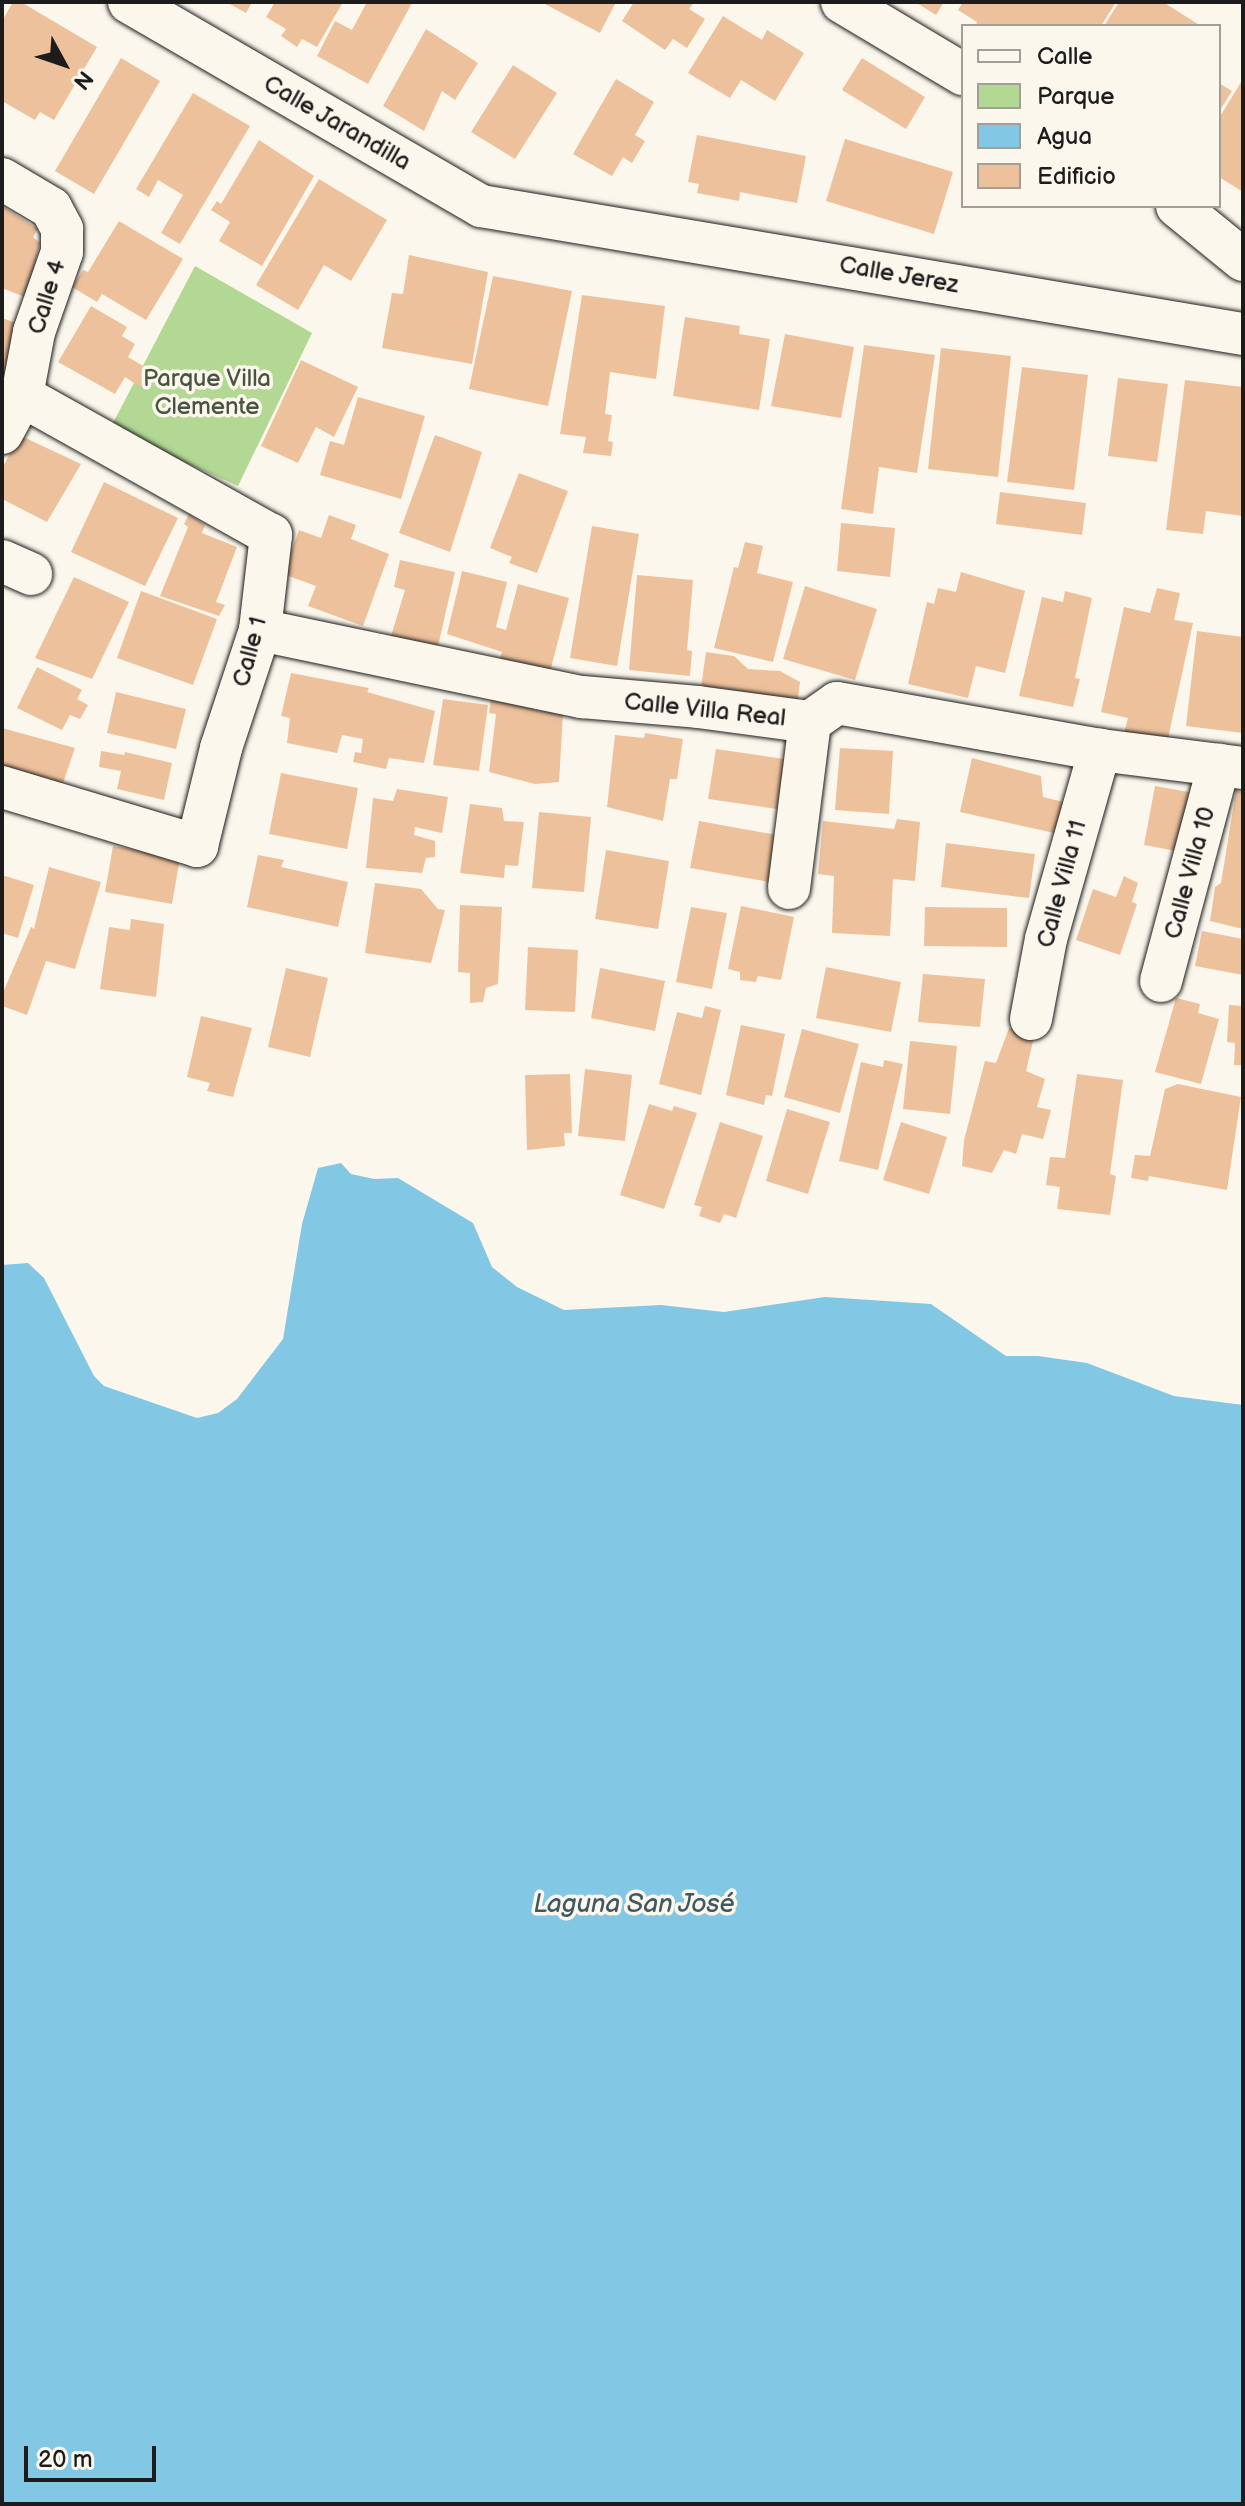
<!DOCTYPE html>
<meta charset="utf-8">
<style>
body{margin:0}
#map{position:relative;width:1245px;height:2506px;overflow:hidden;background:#fbf7ec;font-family:"Balsamiq Sans",sans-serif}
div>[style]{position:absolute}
.green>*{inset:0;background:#b2d894}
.water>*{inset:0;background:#82c8e4}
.building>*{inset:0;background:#eec19d}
.roads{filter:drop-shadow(0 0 2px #1c1c1c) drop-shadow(0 0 2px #1c1c1c)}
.minor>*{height:42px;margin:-21px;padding:0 21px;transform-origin:21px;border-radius:21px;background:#fbf7ec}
span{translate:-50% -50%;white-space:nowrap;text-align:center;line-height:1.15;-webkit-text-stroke:7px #fbf7ec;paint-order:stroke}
.street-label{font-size:24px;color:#1c1c1c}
.park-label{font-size:24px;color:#495440}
.water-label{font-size:26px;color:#405862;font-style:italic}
.frame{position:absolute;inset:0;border:4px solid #1c1c1c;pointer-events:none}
.legend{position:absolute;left:961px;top:24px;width:260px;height:184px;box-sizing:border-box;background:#fbf7ec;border:2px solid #a29f99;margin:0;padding:10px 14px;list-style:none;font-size:24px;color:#1c1c1c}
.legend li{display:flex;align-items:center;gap:16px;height:40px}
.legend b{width:40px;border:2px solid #a29f99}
.north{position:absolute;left:24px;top:24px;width:80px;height:80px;-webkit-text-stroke:6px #fbf7ec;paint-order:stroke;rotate:130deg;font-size:22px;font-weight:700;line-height:32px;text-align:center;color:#1c1c1c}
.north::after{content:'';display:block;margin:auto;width:28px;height:36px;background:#1c1c1c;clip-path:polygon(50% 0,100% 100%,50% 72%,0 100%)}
.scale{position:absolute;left:24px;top:2446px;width:132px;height:36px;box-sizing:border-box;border:4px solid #1c1c1c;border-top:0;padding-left:10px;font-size:24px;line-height:28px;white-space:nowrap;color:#1c1c1c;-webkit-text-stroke:6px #fbf7ec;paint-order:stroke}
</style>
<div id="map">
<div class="green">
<i style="clip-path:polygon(195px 266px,312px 333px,238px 486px,164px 453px,113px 423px)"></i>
</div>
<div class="water">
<i style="clip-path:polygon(341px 1163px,351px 1174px,374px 1179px,398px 1178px,473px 1223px,492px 1267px,517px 1287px,564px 1310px,661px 1305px,724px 1312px,825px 1297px,931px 1304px,1006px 1356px,1038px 1356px,1087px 1363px,1174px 1396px,1243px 1405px,1243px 2504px,2px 2504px,2px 1265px,28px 1263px,44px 1278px,94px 1376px,104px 1386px,197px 1418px,218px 1413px,237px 1399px,283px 1339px,302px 1224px,318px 1168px)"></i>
</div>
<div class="building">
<i style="clip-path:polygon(13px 2px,21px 2px,97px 47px,54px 120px,40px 112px,35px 120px,2px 101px,2px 21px)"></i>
<i style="clip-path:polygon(226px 2px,252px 2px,246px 13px)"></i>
<i style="clip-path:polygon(275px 2px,343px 2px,317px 47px,302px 39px,297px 47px,281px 36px,286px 29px,266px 17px)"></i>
<i style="clip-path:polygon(367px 2px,412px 3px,368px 84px,317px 56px,335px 21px,352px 30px)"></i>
<i style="clip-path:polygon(541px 2px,616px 2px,600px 33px)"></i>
<i style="clip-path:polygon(634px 2px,694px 2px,689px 9px,705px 19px,687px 48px,673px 39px,665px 50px,622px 21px)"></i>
<i style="clip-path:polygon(915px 2px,944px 2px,936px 15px)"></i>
<i style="clip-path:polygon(963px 2px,1116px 2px,1101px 26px,975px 26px,977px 22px,958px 10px)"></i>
<i style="clip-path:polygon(1119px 2px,1163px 2px,1201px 26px,1104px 26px)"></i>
<i style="clip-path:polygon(723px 16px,762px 40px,767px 30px,804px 53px,775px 101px,741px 80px,730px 98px,688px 73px)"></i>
<i style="clip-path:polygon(426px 29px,478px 63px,455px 100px,442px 91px,424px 131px,383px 106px)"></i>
<i style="clip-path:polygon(121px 58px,160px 81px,94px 194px,55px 171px)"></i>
<i style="clip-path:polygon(862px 58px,925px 97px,906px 129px,842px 90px)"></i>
<i style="clip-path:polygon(513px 65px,557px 93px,515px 159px,471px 132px)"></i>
<i style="clip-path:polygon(616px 79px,654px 102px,635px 135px,645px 141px,632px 163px,623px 157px,612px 176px,573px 154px)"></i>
<i style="clip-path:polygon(1243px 79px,1243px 192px,1219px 177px,1219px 118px)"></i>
<i style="clip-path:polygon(1219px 83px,1232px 91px,1219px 112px)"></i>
<i style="clip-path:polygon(193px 93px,250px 126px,180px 244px,161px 233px,183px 195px,158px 180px,149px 197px,136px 189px)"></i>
<i style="clip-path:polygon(697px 135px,806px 156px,797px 203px,740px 192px,739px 201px,697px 193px,699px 184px,688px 182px)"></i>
<i style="clip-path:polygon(845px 139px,953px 172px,934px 234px,826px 201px)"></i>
<i style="clip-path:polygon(259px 140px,314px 176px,262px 266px,219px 241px,230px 222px,211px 210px,217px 201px,221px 204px)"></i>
<i style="clip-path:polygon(319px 179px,387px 220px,351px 281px,324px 265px,298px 310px,256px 285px)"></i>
<i style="clip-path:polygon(2px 206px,38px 229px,33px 237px,40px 243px,27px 298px,2px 288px)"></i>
<i style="clip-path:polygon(119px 221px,183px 259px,146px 320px,102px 294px,97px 302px,72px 287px,83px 270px,88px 272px)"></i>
<i style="clip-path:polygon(409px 255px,488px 272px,472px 364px,382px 348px,392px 293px,403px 294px)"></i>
<i style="clip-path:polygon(493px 276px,572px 291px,548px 406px,469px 389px)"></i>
<i style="clip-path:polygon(582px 295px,665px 306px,656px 379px,610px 372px,605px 414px,612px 415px,608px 441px,613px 442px,611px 456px,583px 453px,586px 437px,560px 434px)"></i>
<i style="clip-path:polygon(91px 306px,127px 327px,122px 336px,135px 344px,128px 357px,150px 370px,140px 387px,125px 377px,115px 394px,58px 362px)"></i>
<i style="clip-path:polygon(685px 317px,740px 326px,739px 334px,770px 339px,759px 410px,673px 396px)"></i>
<i style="clip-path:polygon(2px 318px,16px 323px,15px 357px,2px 378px)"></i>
<i style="clip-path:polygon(785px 334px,854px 347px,841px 418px,771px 406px)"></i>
<i style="clip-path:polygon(864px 345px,935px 355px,917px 473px,879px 467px,873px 514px,841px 509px)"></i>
<i style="clip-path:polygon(941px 348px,1011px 356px,998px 477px,928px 469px)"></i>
<i style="clip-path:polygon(301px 360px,358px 387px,334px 437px,316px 427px,298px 463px,261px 446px)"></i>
<i style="clip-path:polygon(1022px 367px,1088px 375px,1074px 490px,1007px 482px)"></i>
<i style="clip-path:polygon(1118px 378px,1168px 384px,1157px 462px,1108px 456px)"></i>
<i style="clip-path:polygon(1185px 380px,1243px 387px,1243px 516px,1206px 511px,1203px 534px,1166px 530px)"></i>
<i style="clip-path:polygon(358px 397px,425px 416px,401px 499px,320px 475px,330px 441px,344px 445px)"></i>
<i style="clip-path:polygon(19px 435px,81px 464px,47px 522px,2px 499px,2px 469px)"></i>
<i style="clip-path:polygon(435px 435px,482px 452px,450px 552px,399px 533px)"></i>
<i style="clip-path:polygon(519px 473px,568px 491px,537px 573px,509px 563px,512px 557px,490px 548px)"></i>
<i style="clip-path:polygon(104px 482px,178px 518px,145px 586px,71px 552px)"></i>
<i style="clip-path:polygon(1000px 492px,1086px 503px,1082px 535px,996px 524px)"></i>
<i style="clip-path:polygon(189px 514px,205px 525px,202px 533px,237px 547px,216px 602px,225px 605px,219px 616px,160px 596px,188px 527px,184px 524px)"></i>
<i style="clip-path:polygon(329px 515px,356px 525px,351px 539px,389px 554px,363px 626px,308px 606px,316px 586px,283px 574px,299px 530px,321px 538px)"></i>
<i style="clip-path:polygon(841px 523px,895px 528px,890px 577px,837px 571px)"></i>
<i style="clip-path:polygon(592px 526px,639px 534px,617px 666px,570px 658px)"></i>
<i style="clip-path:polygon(745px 542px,763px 546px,757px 573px,793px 582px,773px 662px,714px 648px,734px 567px,738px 568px)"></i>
<i style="clip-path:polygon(400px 560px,455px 572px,438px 646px,391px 636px,405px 590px,394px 587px)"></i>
<i style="clip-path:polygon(462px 571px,507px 582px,496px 627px,506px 630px,518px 584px,569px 598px,550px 672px,500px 659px,502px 652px,447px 634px)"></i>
<i style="clip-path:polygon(961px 572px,1025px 591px,1005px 673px,976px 666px,968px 698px,908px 684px,927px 602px,934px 604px,938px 588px,956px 592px)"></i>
<i style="clip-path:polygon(637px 575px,693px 580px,687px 650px,692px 651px,690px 676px,629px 670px)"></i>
<i style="clip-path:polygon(74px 577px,129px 602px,92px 679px,35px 658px)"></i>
<i style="clip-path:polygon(805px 586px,877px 609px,855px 680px,783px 659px)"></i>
<i style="clip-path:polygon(1157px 588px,1180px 593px,1174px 620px,1193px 623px,1167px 743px,1124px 733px,1128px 718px,1101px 712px,1124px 607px,1150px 613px)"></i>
<i style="clip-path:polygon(141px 591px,217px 619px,193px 685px,117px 658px)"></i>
<i style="clip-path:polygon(1065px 591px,1092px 598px,1075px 678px,1080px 679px,1073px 707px,1019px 696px,1042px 597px,1063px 602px)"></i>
<i style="clip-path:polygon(1197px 631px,1243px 637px,1243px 733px,1186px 726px)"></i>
<i style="clip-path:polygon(706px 652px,734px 656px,748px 669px,780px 671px,800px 682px,796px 713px,699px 702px)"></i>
<i style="clip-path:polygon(37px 667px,82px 690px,77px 699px,88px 705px,80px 719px,70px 715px,62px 730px,17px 708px)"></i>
<i style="clip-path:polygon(291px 673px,369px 688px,367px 692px,435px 711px,424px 763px,389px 758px,386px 769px,353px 762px,355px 752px,361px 753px,363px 739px,342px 735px,337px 753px,287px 743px,290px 718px,281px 716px)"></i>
<i style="clip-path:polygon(116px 692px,186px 709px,176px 749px,107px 733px)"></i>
<i style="clip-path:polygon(492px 692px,534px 697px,534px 710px,563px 713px,559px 782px,535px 784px,489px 772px,496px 714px,489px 713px)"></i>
<i style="clip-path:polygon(443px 699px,488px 705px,479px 771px,433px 765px)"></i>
<i style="clip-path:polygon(2px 728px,75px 748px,60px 792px,2px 771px)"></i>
<i style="clip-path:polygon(645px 733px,683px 739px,677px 779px,670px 779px,663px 821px,607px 807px,615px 735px,644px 738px)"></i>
<i style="clip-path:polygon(840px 748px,893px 751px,889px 814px,835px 810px)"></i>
<i style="clip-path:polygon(716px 749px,784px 759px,777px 809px,708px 799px)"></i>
<i style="clip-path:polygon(101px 751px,124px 755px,125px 752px,172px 763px,164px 800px,117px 789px,121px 771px,99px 767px)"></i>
<i style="clip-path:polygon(972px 758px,1041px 776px,1043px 797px,1072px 804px,1063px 835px,960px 812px)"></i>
<i style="clip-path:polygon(281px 773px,358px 788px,347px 849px,269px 834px)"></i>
<i style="clip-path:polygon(1155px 786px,1194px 793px,1182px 852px,1144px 845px)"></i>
<i style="clip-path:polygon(397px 789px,448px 797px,442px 833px,415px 827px,414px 835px,435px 841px,435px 857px,426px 858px,422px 873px,366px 868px,373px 798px,393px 801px)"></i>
<i style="clip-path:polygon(1236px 791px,1243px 792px,1243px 929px,1210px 921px,1215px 887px,1221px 883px)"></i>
<i style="clip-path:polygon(470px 804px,502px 808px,504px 821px,524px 822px,518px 866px,505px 865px,504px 878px,460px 873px)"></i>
<i style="clip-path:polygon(539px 812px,591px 817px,584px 892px,532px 888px)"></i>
<i style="clip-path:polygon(897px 819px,920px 822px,915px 881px,893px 879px,890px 936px,832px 933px,834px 876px,818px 874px,823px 821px,894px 829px)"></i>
<i style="clip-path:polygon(699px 821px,777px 835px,769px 882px,690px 868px)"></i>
<i style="clip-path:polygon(946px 843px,1035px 854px,1029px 898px,941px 887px)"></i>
<i style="clip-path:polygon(113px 846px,180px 858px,172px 904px,105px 892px)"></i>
<i style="clip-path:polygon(606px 850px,669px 861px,658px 929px,595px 919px)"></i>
<i style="clip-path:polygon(258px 855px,284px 860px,281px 867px,348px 882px,338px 927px,247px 907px)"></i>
<i style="clip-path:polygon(49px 867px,101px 882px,75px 969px,46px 961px,27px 1015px,2px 1006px,2px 995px,31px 927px,34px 929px)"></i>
<i style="clip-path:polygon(2px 875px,34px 885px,18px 938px,2px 933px)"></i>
<i style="clip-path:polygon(1124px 876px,1138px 883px,1132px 902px,1137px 904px,1120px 955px,1076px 940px,1093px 889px,1116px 897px)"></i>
<i style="clip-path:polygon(375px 883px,421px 889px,438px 909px,445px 910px,431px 963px,365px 953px)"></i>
<i style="clip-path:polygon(460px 905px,502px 907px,498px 984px,486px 988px,483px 1002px,470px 1003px,470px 973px,458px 972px)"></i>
<i style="clip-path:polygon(741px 906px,794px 917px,781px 980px,758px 976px,756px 982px,740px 980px,740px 972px,728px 969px)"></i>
<i style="clip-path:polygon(691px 907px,727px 913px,712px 989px,676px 982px)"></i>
<i style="clip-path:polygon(925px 907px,1007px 908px,1007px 947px,924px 946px)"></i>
<i style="clip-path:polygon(131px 919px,164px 924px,156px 997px,100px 989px,109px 927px,130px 930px)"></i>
<i style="clip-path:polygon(1202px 931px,1243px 939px,1243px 975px,1195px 966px)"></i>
<i style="clip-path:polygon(528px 947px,578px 950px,575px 1012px,525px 1010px)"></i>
<i style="clip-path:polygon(826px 967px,901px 982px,891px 1032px,816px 1018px)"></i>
<i style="clip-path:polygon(286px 968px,328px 978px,310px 1057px,268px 1047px)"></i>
<i style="clip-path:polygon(600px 968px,665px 981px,655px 1031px,591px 1018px)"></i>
<i style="clip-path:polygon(923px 974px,985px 979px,980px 1027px,918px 1022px)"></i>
<i style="clip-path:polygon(1176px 998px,1200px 1004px,1198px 1013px,1219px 1019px,1201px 1084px,1155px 1072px)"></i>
<i style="clip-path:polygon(1229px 1005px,1243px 1006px,1243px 1065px,1234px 1065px,1235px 1043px,1227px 1042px)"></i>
<i style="clip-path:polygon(705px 1006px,721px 1010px,701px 1095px,659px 1084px,677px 1012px,702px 1018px)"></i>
<i style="clip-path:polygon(201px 1016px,252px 1028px,233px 1097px,207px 1091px,210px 1083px,187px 1077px)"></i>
<i style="clip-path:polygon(741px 1025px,785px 1034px,772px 1096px,766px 1095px,764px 1105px,726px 1095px)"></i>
<i style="clip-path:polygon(1009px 1028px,1034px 1037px,1026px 1071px,1045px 1079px,1037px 1107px,1051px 1110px,1043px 1139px,1022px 1134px,1016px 1154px,1004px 1150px,992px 1173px,962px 1166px,964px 1140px,985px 1061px,996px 1063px)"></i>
<i style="clip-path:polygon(802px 1029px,859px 1044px,840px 1113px,784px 1097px)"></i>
<i style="clip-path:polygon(910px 1041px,957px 1046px,950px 1114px,903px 1109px)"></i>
<i style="clip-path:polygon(884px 1060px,903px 1064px,878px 1170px,839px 1161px,861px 1062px,883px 1067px)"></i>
<i style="clip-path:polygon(585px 1069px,632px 1075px,625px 1141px,578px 1136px)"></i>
<i style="clip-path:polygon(570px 1074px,572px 1133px,564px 1133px,565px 1146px,527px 1150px,525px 1075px)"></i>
<i style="clip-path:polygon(1077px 1074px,1123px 1080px,1110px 1174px,1116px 1176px,1110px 1215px,1057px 1209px,1060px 1187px,1046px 1185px,1050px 1157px,1065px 1158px)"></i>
<i style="clip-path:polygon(1178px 1084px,1241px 1097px,1227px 1190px,1149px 1176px,1148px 1181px,1131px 1178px,1135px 1155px,1150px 1156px,1165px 1089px)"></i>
<i style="clip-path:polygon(649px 1104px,672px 1111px,674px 1106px,697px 1113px,664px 1209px,620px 1195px)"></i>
<i style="clip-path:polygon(787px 1109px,830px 1122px,808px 1194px,766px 1181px)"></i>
<i style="clip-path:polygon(720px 1122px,763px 1136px,736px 1218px,724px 1214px,720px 1223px,699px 1216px,702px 1207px,694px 1205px)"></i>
<i style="clip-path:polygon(901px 1122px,947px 1137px,929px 1194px,883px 1180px)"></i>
</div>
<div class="roads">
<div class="minor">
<i style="left:129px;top:2px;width:407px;rotate:30.1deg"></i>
<i style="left:481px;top:206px;width:773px;rotate:9.54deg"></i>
<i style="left:842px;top:2px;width:141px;rotate:30.8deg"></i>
<i style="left:2px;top:179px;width:57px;rotate:30.6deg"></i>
<i style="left:51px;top:208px;width:24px;rotate:62deg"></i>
<i style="left:62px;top:229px;width:23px;rotate:90deg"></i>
<i style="left:62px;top:252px;width:85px;rotate:109.3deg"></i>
<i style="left:34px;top:332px;width:65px;rotate:100.6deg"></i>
<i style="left:22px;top:396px;width:42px;rotate:118.4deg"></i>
<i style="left:1177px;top:206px;width:85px;rotate:39.3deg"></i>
<i style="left:2px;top:561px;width:32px;rotate:24deg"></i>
<i style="left:260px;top:630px;width:329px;rotate:11.8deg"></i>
<i style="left:582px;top:697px;width:116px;rotate:4.9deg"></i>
<i style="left:698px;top:707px;width:113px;rotate:7.6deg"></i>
<i style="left:810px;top:722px;width:33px;rotate:-35deg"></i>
<i style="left:837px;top:703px;width:267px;rotate:10.1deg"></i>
<i style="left:1100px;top:750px;width:144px;rotate:7.2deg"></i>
<i style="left:2px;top:787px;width:204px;rotate:16.8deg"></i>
<i style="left:197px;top:846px;width:101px;rotate:-76.2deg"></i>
<i style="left:221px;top:748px;width:124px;rotate:-71.7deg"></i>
<i style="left:260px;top:630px;width:96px;rotate:-83.4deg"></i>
<i style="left:271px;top:535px;width:285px;rotate:-150.8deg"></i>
<i style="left:789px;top:888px;width:167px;rotate:-82.8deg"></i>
<i style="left:1161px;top:981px;width:224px;rotate:-75deg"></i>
<i style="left:1031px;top:1019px;width:81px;rotate:-79.4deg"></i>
<i style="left:1046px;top:939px;width:197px;rotate:-74.1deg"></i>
</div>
</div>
<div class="street-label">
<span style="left:337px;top:123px;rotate:30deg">Calle Jarandilla</span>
<span style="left:899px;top:275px;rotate:10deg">Calle Jerez</span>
<span style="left:47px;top:297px;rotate:-73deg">Calle 4</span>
<span style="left:250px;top:652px;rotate:-75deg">Calle 1</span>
<span style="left:705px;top:710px;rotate:6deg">Calle Villa Real</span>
<span style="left:1190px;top:873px;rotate:-75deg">Calle Villa 10</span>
<span style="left:1062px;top:884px;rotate:-75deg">Calle Villa 11</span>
</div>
<div class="park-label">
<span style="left:207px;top:393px">Parque Villa<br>Clemente</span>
</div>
<div class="water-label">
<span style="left:634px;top:1905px">Laguna San José</span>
</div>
<div class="frame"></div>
<ul class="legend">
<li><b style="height:10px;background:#fbf7ec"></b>Calle</li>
<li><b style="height:22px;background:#b2d894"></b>Parque</li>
<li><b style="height:22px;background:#82c8e4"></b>Agua</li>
<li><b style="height:22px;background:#eec19d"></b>Edificio</li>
</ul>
<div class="north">N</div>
<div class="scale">20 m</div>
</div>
